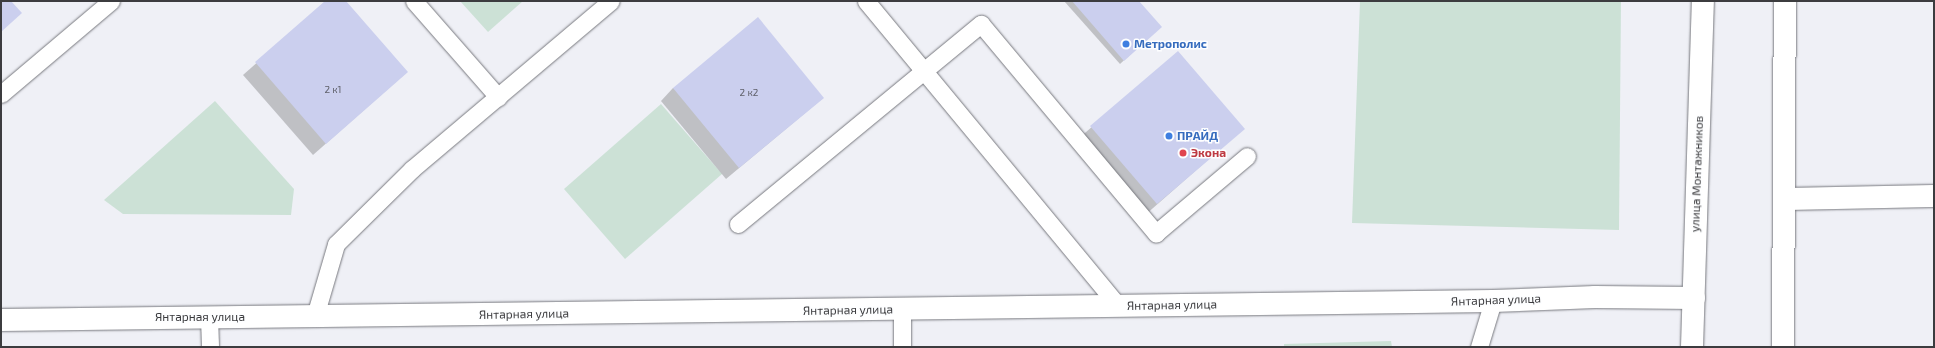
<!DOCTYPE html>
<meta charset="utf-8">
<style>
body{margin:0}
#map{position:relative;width:1935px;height:348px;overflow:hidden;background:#eff0f6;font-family:"Exo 2",sans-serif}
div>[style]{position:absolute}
.green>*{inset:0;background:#cce1d6}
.shadow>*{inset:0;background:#0003}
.building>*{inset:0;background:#cbcfee}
.roads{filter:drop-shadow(0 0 1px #77787e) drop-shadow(0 0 1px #77787e)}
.service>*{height:17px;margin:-8.5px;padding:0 8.5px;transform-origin:8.5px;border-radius:8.5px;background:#fff}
.minor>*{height:22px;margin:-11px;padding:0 11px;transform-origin:11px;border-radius:11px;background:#fff}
.secondary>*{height:22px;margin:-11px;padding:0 11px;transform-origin:11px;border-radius:11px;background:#fff}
.dots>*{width:11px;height:11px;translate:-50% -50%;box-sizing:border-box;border:2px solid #fdfeff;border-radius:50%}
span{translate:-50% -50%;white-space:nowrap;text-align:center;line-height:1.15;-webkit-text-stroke:3px #fdfeff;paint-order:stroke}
.number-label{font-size:10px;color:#60616b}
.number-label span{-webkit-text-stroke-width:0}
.shop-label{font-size:12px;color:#366cbe;font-weight:700}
.left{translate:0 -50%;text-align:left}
.health-label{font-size:12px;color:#be3a42;font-weight:700}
.street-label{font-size:12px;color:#3c3c3f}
.frame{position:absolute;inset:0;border:2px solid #3c3c3f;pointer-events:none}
</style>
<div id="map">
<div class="green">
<i style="clip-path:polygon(460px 1px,523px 1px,488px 32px)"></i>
<i style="clip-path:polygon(1360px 1px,1621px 1px,1619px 230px,1352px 223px)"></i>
<i style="clip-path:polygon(215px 101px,294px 189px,291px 215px,123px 214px,104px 200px)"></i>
<i style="clip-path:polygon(661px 104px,722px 174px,625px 259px,564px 189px)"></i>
<i style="clip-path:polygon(1391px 341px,1392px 347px,1284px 347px,1284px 344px)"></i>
</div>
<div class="shadow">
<i style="clip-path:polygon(327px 1px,345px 1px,407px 72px,313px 155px,243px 75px)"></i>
<i style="clip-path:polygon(1064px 1px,1138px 1px,1156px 31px,1120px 64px)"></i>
<i style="clip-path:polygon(1178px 52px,1243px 129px,1144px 216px,1078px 139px)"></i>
<i style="clip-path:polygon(673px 88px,823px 98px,726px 179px,661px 101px)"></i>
</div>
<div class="building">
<i style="clip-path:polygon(1px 1px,11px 1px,22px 13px,1px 32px)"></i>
<i style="clip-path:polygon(325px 1px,346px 1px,408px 72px,326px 144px,255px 62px)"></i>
<i style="clip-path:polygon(1072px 1px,1139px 1px,1162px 27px,1124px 61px)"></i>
<i style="clip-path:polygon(758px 17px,824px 98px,739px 168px,673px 88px)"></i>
<i style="clip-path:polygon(1178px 51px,1245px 129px,1157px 204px,1090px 126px)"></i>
</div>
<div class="roads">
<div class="service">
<i style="left:414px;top:1px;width:128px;rotate:48.8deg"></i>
<i style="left:866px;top:1px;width:396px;rotate:50.4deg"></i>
<i style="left:1px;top:94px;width:144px;rotate:-40.2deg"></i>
<i style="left:738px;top:224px;width:315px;rotate:-39.5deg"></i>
<i style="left:981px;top:24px;width:273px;rotate:50.1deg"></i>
<i style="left:1156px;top:233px;width:119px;rotate:-40.2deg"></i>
<i style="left:315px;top:316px;width:75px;rotate:-73.7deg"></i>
<i style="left:336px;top:244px;width:107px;rotate:-44.6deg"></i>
<i style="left:412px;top:169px;width:260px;rotate:-40.2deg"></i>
<i style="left:209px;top:317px;width:30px;rotate:88deg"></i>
<i style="left:902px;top:347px;width:37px;rotate:-90deg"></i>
<i style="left:1479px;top:347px;width:48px;rotate:-73.1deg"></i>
</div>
<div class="minor">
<i style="left:1786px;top:199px;width:148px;rotate:-1.2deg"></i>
<i style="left:1px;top:320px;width:1492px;rotate:-0.73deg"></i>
<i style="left:1493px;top:301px;width:102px;rotate:-2.2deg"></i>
<i style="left:1595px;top:297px;width:99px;rotate:0.6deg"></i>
</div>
<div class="secondary">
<i style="left:1692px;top:347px;width:346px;rotate:-88.2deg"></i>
<i style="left:1783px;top:347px;width:346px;rotate:-89.7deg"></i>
</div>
</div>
<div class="dots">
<i style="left:1126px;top:44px;background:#3f7fe0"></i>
<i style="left:1169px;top:136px;background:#3f7fe0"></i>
<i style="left:1183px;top:153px;background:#e0444e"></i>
</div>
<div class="number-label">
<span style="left:333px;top:90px">2 к1</span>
<span style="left:749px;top:93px">2 к2</span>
</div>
<div class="shop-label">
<span class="left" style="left:1134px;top:44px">Метрополис</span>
<span class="left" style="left:1177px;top:136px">ПРАЙД</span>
</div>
<div class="health-label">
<span class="left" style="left:1191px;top:153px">Экона</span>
</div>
<div class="street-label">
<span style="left:1697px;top:174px;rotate:-88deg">улица Монтажников</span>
<span style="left:1496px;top:300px;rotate:-2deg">Янтарная улица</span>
<span style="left:1172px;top:305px;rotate:-1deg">Янтарная улица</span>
<span style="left:848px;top:310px;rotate:-1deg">Янтарная улица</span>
<span style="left:524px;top:314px;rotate:-1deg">Янтарная улица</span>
<span style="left:200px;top:317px">Янтарная улица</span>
</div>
<div class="frame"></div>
</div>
